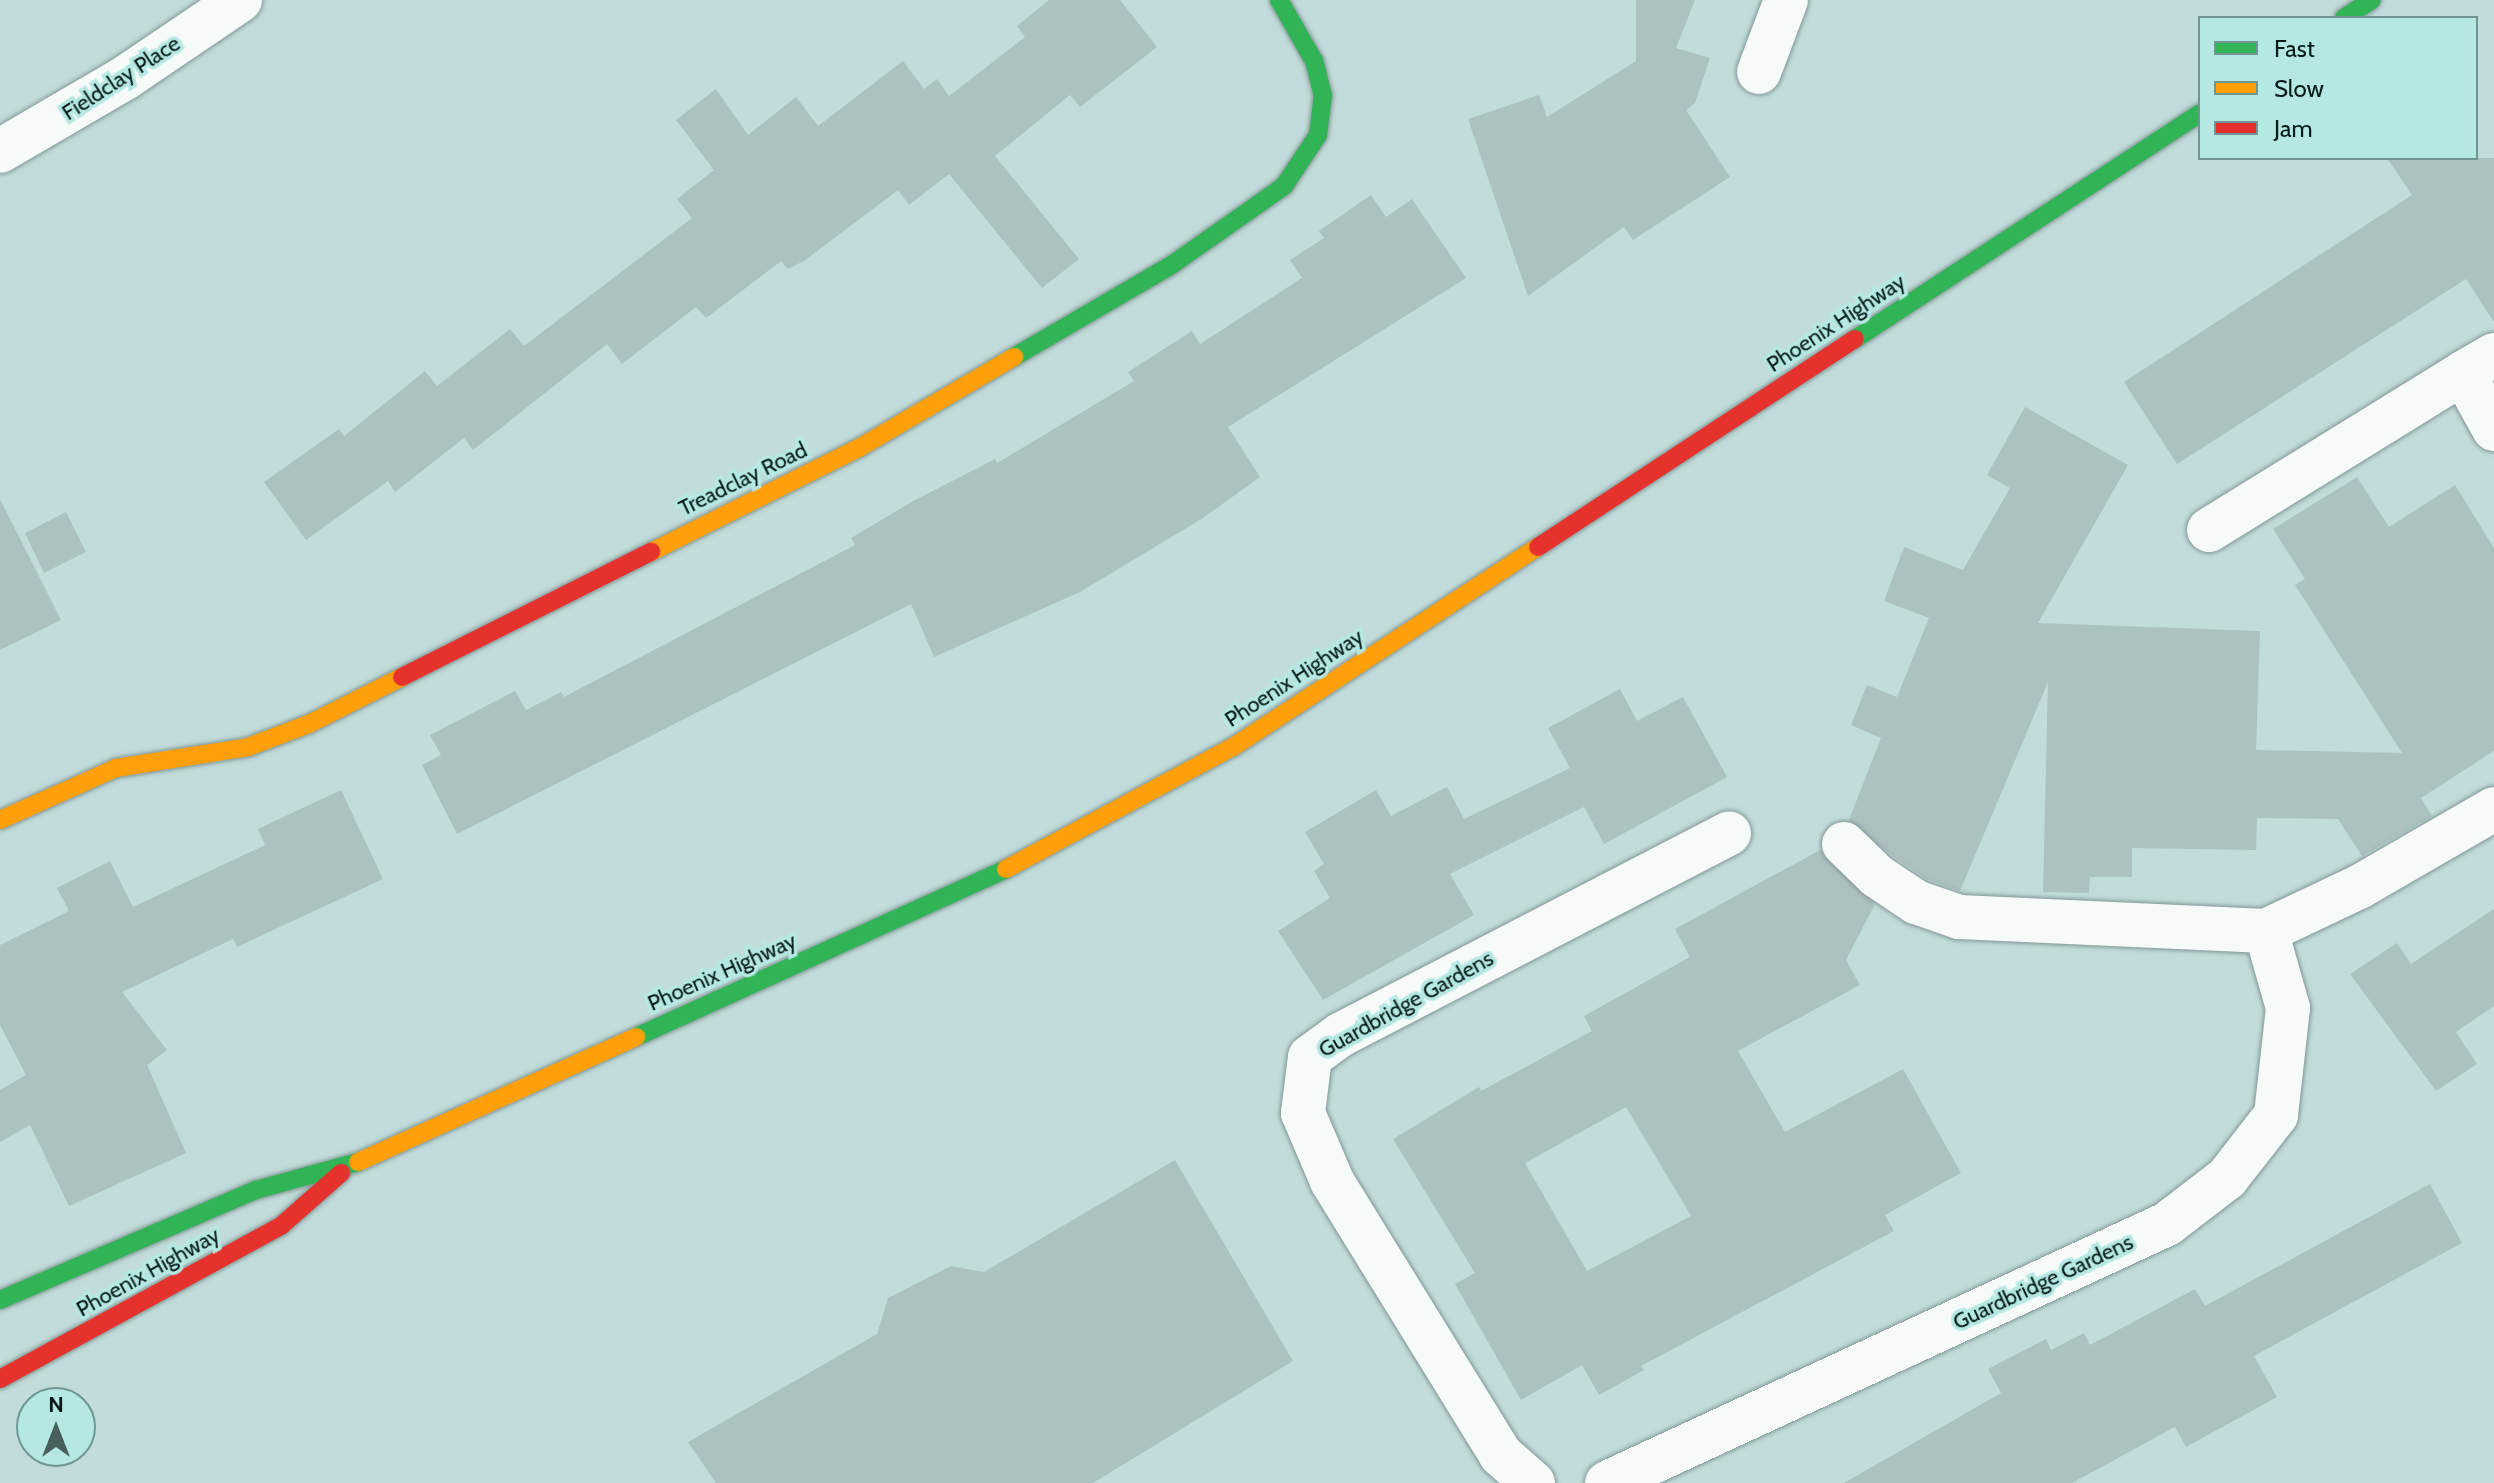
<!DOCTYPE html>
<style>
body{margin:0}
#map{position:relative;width:2494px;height:1483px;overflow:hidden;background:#c1dcda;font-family:Cabin,sans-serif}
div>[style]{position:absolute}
.building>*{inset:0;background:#acc2c0}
.roads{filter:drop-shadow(0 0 2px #829796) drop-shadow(0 0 2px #829796)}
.street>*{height:44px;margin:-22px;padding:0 22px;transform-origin:22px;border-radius:22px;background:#f6faf9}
.fast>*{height:18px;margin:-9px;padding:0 9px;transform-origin:9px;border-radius:9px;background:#30b455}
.slow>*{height:18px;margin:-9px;padding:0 9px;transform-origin:9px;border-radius:9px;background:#ff9f0a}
.jam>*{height:18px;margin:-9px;padding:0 9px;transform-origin:9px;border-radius:9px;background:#e5322d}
span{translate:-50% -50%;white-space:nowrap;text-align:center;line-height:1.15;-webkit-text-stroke:7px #b5e8e3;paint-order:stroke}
.street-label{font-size:22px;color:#071b19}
.legend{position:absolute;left:2198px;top:16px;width:280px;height:144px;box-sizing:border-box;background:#b5e8e3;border:2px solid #6f9692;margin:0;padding:10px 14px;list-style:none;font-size:24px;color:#071b19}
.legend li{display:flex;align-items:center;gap:16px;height:40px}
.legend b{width:40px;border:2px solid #6f9692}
.north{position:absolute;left:16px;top:1387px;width:80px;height:80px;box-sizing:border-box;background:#b5e8e3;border:2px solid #6f9692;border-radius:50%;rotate:0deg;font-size:22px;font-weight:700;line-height:32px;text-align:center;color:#071b19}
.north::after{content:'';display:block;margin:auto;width:28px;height:36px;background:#485f5d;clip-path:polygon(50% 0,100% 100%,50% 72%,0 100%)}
</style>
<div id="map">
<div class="building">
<i style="clip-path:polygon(1049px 0,1120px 0,1157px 47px,1080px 107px,1070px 95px,995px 156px,1079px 259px,1042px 288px,949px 174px,909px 205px,898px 190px,804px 261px,788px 269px,781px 261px,706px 318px,696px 307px,622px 364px,607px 344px,473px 450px,464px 438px,395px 492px,388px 481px,306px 540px,264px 482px,339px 429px,344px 436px,425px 371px,437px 386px,510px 329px,524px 346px,692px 218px,677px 199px,714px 170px,676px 120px,716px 89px,748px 135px,796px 97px,818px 126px,903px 61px,924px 89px,937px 79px,949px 96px,1025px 37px,1017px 26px)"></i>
<i style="clip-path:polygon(1636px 0,1695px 0,1676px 48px,1710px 58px,1695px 103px,1686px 110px,1730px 177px,1633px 240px,1624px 227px,1528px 296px,1468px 119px,1539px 95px,1547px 117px,1636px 61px)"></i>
<i style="clip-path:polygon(2387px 158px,2494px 158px,2494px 322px,2466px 279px,2177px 464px,2124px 382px,2412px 195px)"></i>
<i style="clip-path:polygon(1371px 195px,1386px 217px,1412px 199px,1466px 278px,1228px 427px,1260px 477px,1203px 518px,1080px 592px,934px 657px,911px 604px,457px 834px,422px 765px,441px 755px,430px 735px,515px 691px,526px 710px,561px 692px,564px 697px,855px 545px,851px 538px,915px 500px,995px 459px,997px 463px,1134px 381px,1128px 372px,1192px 331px,1200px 344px,1302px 278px,1290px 260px,1324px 238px,1319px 231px)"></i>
<i style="clip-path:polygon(2025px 407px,2128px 465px,2038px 623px,2260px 631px,2256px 750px,2402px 753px,2295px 585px,2305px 579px,2273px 529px,2357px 477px,2389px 527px,2455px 485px,2494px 548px,2494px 751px,2421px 798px,2432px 816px,2362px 856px,2338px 819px,2257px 818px,2256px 850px,2132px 848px,2132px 877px,2090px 877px,2089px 893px,2043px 892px,2048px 682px,1960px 891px,1927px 879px,1893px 856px,1849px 820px,1881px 738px,1851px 725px,1867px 685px,1897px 697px,1929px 618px,1884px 601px,1904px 547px,1963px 570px,2010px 488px,1987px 475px)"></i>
<i style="clip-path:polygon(0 499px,61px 620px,0 650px)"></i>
<i style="clip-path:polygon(66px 512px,86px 552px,44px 573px,25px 533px)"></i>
<i style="clip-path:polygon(1620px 689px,1637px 721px,1683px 697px,1727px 777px,1604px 844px,1584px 807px,1450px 874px,1474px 915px,1323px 1000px,1278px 931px,1330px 898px,1314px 871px,1324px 864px,1305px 832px,1376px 790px,1391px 816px,1447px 787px,1464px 819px,1570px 768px,1548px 728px)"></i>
<i style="clip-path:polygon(341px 790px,383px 879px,237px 947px,233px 939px,122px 992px,167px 1050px,147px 1065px,186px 1153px,69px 1206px,30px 1125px,0 1142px,0 1090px,26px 1075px,0 1025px,0 945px,69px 911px,57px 888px,110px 861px,133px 907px,265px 845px,258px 829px)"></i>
<i style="clip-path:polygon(evenodd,1820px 850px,1875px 904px,1846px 960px,1860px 985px,1738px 1051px,1785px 1132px,1903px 1069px,1961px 1173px,1885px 1215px,1894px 1231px,1641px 1366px,1644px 1370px,1599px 1395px,1582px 1365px,1521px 1400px,1455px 1284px,1475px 1273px,1393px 1139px,1479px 1087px,1481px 1091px,1592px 1031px,1584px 1016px,1690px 957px,1675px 929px,1820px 850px,1626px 1107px,1691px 1216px,1587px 1271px,1525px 1163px,1626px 1107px)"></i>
<i style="clip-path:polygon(2494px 909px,2494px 1006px,2456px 1032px,2477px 1064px,2436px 1091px,2350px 974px,2397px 943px,2411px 964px)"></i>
<i style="clip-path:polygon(1175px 1160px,1293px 1361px,1093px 1483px,716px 1483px,688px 1442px,877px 1334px,888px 1298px,951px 1266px,984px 1272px)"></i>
<i style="clip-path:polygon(2430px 1184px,2462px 1243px,2254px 1356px,2277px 1397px,2186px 1447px,2175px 1427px,2072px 1483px,1844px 1483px,2001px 1393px,1988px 1369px,2046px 1339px,2051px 1350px,2084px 1333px,2090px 1345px,2195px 1289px,2205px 1306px)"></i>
</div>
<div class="roads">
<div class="street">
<i style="left:1759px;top:72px;width:77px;rotate:-69.4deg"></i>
<i style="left:0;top:151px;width:145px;rotate:-30.3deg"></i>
<i style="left:125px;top:78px;width:139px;rotate:-34.1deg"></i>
<i style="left:2494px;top:355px;width:36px;rotate:150deg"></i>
<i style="left:2463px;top:373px;width:64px;rotate:61deg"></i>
<i style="left:2209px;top:530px;width:299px;rotate:-31.7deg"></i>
<i style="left:1844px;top:844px;width:46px;rotate:44.1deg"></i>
<i style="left:1877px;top:876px;width:47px;rotate:33.7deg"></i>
<i style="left:1916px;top:902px;width:46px;rotate:19.2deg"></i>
<i style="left:1959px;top:917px;width:307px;rotate:2.6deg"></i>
<i style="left:2266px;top:931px;width:103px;rotate:-25.3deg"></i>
<i style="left:2359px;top:887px;width:156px;rotate:-30deg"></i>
<i style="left:1533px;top:1483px;width:43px;rotate:-138.8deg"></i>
<i style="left:1501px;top:1455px;width:322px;rotate:-121.7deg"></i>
<i style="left:1332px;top:1181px;width:74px;rotate:-113.1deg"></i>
<i style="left:1303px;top:1113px;width:56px;rotate:-82.9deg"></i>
<i style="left:1310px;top:1057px;width:39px;rotate:-36deg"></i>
<i style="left:1342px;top:1034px;width:436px;rotate:-27.4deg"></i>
<i style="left:1607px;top:1483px;width:617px;rotate:-24.82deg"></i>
<i style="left:2167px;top:1224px;width:76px;rotate:-37.5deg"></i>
<i style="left:2227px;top:1178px;width:80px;rotate:-52.1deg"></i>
<i style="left:2276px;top:1115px;width:108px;rotate:-83.6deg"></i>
<i style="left:2288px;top:1008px;width:80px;rotate:-105.9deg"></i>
</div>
<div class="fast">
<i style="left:2344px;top:18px;width:33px;rotate:-33deg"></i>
<i style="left:1855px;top:339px;width:412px;rotate:-33.2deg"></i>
<i style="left:1014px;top:357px;width:184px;rotate:-30.3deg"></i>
<i style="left:1173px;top:264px;width:136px;rotate:-35.1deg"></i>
<i style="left:1284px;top:186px;width:61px;rotate:-56.3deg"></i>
<i style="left:1318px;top:135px;width:39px;rotate:-83deg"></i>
<i style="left:1323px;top:96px;width:36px;rotate:-104deg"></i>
<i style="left:1314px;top:61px;width:70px;rotate:-119.8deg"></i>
<i style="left:636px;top:1037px;width:406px;rotate:-24.4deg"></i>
<i style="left:0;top:1300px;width:279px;rotate:-23.3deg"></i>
<i style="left:256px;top:1190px;width:106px;rotate:-15.4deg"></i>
</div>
<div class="slow">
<i style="left:651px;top:552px;width:233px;rotate:-26.6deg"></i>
<i style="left:859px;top:448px;width:180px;rotate:-30.4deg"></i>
<i style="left:0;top:820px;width:127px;rotate:-24.1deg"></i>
<i style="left:116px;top:768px;width:134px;rotate:-9deg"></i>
<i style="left:248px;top:747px;width:65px;rotate:-20.7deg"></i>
<i style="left:309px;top:724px;width:104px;rotate:-26.8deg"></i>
<i style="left:1006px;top:869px;width:258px;rotate:-28.3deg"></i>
<i style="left:1233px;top:747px;width:365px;rotate:-33.3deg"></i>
<i style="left:358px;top:1162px;width:305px;rotate:-24.2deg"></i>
</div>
<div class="jam">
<i style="left:1538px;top:547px;width:379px;rotate:-33.3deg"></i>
<i style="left:402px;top:677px;width:279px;rotate:-26.7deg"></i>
<i style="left:0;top:1379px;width:321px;rotate:-28.6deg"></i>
<i style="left:282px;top:1225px;width:79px;rotate:-41.4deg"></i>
</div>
</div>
<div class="street-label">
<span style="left:121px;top:78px;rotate:-33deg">Fieldclay Place</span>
<span style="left:1836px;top:323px;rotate:-33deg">Phoenix Highway</span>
<span style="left:743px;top:479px;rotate:-26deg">Treadclay Road</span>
<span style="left:1294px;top:678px;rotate:-33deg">Phoenix Highway</span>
<span style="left:722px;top:972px;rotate:-24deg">Phoenix Highway</span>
<span style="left:1406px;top:1004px;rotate:-29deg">Guardbridge Gardens</span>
<span style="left:148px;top:1272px;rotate:-29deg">Phoenix Highway</span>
<span style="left:2043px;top:1282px;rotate:-25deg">Guardbridge Gardens</span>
</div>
<ul class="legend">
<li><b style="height:10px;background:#30b455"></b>Fast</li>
<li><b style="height:10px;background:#ff9f0a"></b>Slow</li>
<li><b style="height:10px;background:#e5322d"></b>Jam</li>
</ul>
<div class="north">N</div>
</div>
